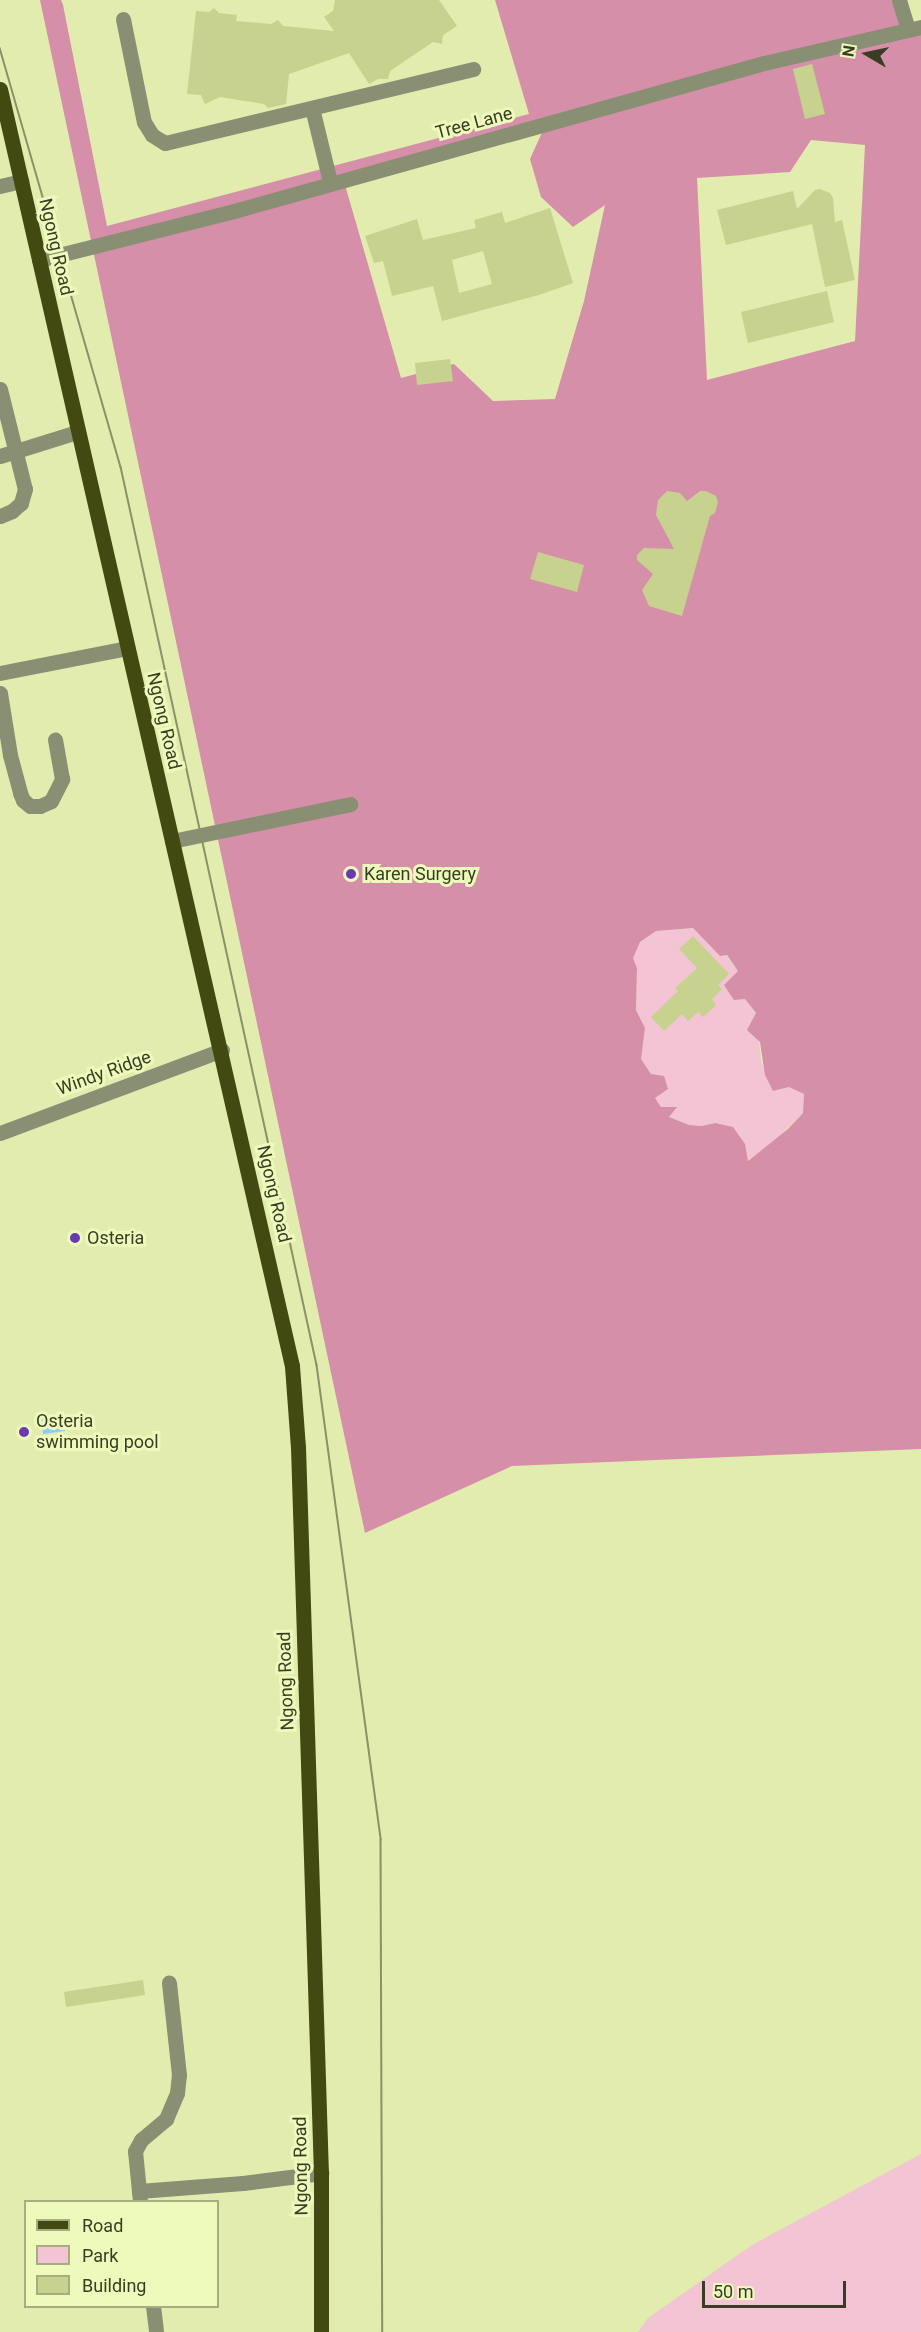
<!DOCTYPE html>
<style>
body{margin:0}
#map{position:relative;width:921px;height:2332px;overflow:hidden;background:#e1ecae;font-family:Roboto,sans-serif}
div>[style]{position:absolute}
.green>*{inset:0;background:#f3c4d4}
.forest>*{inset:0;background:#d58fa9}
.water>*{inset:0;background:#8acdf7}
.building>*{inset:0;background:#c6d28e}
.minor>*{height:15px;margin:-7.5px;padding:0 7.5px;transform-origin:7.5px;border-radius:7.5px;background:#898f73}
.major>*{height:15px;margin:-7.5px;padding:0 7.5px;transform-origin:7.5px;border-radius:7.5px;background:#424911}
.tram>*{height:1.5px;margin:-0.75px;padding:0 0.75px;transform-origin:0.75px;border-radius:0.75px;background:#899166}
.dots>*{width:16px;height:16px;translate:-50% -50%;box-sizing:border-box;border:3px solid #eefabb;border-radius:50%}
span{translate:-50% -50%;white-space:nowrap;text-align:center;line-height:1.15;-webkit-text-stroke:6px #eefabb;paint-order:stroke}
.street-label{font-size:18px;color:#383d24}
.poi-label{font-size:18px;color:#383d24}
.left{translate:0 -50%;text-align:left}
.legend{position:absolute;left:24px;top:2200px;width:195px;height:108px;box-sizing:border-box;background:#eefabb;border:2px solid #a5ae7f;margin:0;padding:8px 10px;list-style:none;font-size:18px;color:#383d24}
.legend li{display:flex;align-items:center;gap:12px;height:30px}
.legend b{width:30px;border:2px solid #a5ae7f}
.north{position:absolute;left:837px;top:24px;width:60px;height:60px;-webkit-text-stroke:4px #eefabb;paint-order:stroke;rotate:279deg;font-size:16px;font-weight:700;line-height:24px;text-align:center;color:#383d24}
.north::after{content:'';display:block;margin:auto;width:21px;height:27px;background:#383d24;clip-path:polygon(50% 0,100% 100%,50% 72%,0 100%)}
.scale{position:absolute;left:702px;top:2281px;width:144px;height:27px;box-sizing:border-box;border:3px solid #383d24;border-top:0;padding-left:8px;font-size:18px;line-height:21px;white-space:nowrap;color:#383d24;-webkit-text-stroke:4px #eefabb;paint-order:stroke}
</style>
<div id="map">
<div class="green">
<i style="clip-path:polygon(693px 928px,720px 956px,726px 955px,738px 971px,745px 998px,756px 1014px,761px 1061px,773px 1091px,789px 1087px,804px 1093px,803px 1113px,774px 1142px,747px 1161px,715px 1123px,702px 1126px,689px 1125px,669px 1117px,677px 1107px,661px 1107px,654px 1097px,651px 1074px,641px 1059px,645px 1028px,636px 1010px,637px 968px,632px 958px,640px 942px,656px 931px)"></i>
<i style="clip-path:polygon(921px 2154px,921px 2332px,638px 2332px,648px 2318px,752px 2245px)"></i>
</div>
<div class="forest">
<i style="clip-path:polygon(evenodd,40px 0,61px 0,63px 5px,107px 226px,529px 114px,495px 0,906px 0,915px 26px,921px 25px,921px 1449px,512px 1466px,365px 1533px,40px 0,549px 117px,530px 159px,541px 197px,573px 227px,605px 205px,584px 301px,555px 399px,493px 401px,454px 364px,401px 378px,345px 185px,549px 117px,40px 0,811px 140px,865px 145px,855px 341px,707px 380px,697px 178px,790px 172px,811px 140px,40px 0,693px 928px,720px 956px,727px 955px,738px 971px,724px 985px,734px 1000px,745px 999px,756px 1013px,747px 1030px,760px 1042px,765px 1075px,773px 1091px,789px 1087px,804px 1094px,803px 1113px,788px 1129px,748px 1161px,745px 1144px,733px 1127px,715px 1123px,702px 1126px,689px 1125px,669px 1117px,677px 1107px,661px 1107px,655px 1098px,668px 1089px,664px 1076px,651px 1074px,641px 1059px,645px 1028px,636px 1010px,637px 968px,633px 958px,640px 942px,656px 931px,693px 928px)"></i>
</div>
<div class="water">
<i style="clip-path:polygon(63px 1415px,65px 1431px,43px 1434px,41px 1418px)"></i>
</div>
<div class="building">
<i style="clip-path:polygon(335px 0,439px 0,457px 26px,443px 35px,442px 44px,433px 42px,390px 71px,388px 79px,378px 79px,369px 84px,349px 53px,289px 74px,286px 104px,268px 108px,264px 104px,220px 97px,205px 104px,201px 95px,187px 94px,196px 11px,209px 12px,214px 8px,219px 13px,237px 15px,236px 21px,271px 24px,278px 20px,283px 26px,334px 31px,324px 17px,333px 11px)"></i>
<i style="clip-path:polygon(812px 64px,825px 114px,805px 119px,793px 69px)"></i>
<i style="clip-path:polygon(820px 189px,830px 193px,833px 198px,835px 222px,842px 220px,855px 280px,825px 287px,812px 224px,726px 245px,717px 210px,793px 191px,797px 209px,815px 190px)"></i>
<i style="clip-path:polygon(evenodd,550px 208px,573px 283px,539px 295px,442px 321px,433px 286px,392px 296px,383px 261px,374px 263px,365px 236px,417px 219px,423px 240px,476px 228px,474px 220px,502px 212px,505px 223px,550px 208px,483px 251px,492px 284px,459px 293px,452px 260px,483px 251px)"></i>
<i style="clip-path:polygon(827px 291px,834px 322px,748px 343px,741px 312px)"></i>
<i style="clip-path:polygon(450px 359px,453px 381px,417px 385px,415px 363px)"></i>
<i style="clip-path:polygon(667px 491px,680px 493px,687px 501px,700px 491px,706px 491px,716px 496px,718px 502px,715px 513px,710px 516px,682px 616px,649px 606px,642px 590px,653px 574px,637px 560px,637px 555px,644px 548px,674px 549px,656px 515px,658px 500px)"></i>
<i style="clip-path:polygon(538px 552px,584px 565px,577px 592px,530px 579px)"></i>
<i style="clip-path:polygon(693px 936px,729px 974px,718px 985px,722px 989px,712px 999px,716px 1005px,703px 1017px,698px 1012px,688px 1021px,682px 1014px,664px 1031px,651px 1017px,678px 991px,675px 988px,697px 968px,679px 949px)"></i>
<i style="clip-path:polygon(143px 1980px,145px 1995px,66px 2007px,64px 1992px)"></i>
</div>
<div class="minor">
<i style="left:899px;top:0;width:31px;rotate:73deg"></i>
<i style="left:123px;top:19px;width:105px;rotate:78.5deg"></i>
<i style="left:144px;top:122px;width:15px;rotate:58deg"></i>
<i style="left:152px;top:135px;width:15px;rotate:32deg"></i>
<i style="left:165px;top:143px;width:317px;rotate:-13.5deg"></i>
<i style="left:312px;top:108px;width:76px;rotate:76.3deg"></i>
<i style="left:0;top:186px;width:22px;rotate:-13deg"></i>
<i style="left:39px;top:260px;width:201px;rotate:-14.1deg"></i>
<i style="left:234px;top:211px;width:550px;rotate:-15.6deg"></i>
<i style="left:764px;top:63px;width:161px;rotate:-12.9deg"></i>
<i style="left:0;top:389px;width:103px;rotate:76deg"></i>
<i style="left:25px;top:489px;width:15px;rotate:106deg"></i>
<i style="left:21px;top:503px;width:12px;rotate:138deg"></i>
<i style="left:12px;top:511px;width:13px;rotate:157deg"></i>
<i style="left:0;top:456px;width:81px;rotate:-17.3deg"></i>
<i style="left:0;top:673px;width:129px;rotate:-11.1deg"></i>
<i style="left:0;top:693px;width:63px;rotate:80.8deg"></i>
<i style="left:10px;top:755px;width:39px;rotate:75deg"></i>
<i style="left:20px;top:793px;width:8px;rotate:67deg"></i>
<i style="left:23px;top:800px;width:9px;rotate:41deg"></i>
<i style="left:30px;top:806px;width:10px"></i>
<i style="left:40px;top:806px;width:12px;rotate:-24deg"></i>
<i style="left:51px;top:801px;width:25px;rotate:-63deg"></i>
<i style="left:62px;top:779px;width:40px;rotate:-100deg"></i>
<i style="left:172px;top:841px;width:182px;rotate:-11.7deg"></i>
<i style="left:0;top:1133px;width:237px;rotate:-20.5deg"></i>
<i style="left:139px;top:2191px;width:40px;rotate:-95.7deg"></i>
<i style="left:135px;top:2151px;width:13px;rotate:-61deg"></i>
<i style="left:141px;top:2140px;width:33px;rotate:-40deg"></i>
<i style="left:166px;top:2119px;width:28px;rotate:-67deg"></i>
<i style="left:177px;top:2093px;width:18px;rotate:-84deg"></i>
<i style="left:179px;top:2075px;width:93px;rotate:-96.2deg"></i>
<i style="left:140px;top:2202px;width:11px;rotate:-95deg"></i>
<i style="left:139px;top:2191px;width:104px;rotate:-4.4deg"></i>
<i style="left:243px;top:2183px;width:79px;rotate:-7.3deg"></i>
<i style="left:153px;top:2306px;width:26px;rotate:83deg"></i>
</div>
<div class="major">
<i style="left:0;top:89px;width:1310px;rotate:77.12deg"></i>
<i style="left:292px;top:1366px;width:81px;rotate:85.8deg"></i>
<i style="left:298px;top:1447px;width:726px;rotate:88.19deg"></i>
<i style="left:321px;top:2173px;width:159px;rotate:90deg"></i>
</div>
<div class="tram">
<i style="left:0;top:48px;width:436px;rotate:73.9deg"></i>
<i style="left:121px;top:467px;width:919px;rotate:77.69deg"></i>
<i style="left:317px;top:1365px;width:479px;rotate:82.3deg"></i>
<i style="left:381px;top:1840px;width:492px;rotate:89.8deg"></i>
</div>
<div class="dots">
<i style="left:351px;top:874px;background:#693bb3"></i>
<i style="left:75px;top:1238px;background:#693bb3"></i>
<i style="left:24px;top:1432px;background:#693bb3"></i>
</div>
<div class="street-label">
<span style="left:474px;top:123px;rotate:-15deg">Tree Lane</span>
<span style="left:56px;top:247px;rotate:77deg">Ngong Road</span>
<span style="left:164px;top:721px;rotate:77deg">Ngong Road</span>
<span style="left:104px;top:1073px;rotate:-20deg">Windy Ridge</span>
<span style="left:274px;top:1194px;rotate:77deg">Ngong Road</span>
<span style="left:286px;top:1681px;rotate:-92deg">Ngong Road</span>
<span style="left:301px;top:2166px;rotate:-91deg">Ngong Road</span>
</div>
<div class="poi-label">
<span class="left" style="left:364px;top:874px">Karen Surgery</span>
<span class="left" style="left:87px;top:1238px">Osteria</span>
<span class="left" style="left:36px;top:1432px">Osteria<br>swimming pool</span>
</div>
<ul class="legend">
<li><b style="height:8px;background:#424911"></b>Road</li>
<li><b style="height:16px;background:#f3c4d4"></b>Park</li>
<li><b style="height:16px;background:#c6d28e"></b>Building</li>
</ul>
<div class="north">N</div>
<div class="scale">50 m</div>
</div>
